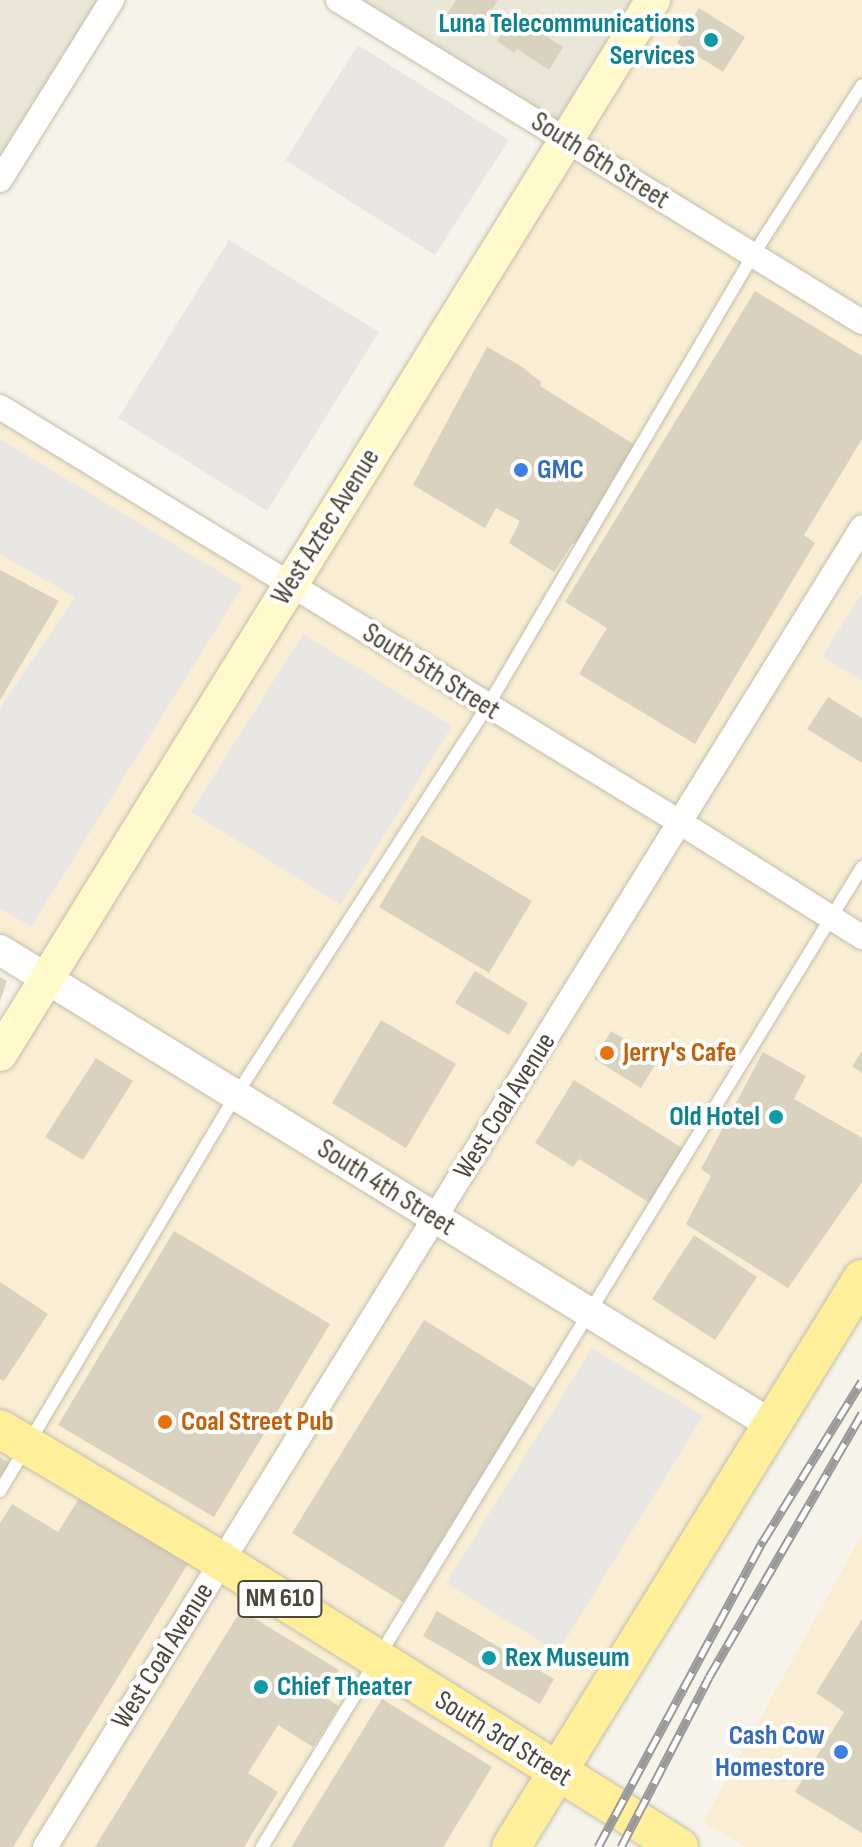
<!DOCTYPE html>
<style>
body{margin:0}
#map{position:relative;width:862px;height:1847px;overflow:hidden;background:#f6f4ea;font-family:"Sofia Sans Condensed",sans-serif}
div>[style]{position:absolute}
.residential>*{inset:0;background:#ebe7d8}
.commercial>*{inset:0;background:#f9eed4}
.parking>*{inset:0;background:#e8e6e2}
.building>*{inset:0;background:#d9d2be}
.roads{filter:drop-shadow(0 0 2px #c3beab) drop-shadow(0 0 2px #c3beab)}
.service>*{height:12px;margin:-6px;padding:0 6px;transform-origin:6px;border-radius:6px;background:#fff}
.minor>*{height:24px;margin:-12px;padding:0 12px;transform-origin:12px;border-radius:12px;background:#fff}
.tertiary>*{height:30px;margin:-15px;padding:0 15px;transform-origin:15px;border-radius:15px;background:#fff}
.secondary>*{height:34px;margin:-17px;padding:0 17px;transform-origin:17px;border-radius:17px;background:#fff9cb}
.primary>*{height:38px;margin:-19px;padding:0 19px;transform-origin:19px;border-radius:19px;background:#ffee9a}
.rail>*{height:9px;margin-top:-4.5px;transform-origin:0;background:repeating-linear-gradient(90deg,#fff 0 18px,#999 0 36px);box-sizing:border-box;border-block:2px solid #999}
.dots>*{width:22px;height:22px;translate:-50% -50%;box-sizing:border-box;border:4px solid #fff;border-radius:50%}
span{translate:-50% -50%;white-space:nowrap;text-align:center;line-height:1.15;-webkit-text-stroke:8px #fff;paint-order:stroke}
.shield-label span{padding:2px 6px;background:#fff;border:2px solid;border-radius:6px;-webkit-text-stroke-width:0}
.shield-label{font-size:26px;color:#4b4637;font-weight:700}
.culture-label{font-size:28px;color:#0d838f;font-weight:700}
.right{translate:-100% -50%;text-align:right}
.left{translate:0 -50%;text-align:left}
.street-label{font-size:28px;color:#4b4637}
.shop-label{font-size:28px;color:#366cbe;font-weight:700}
.food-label{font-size:28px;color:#c56008;font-weight:700}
</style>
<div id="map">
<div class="residential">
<i style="clip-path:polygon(0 0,112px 0,0 181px)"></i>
<i style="clip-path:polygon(338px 0,632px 0,551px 131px)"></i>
</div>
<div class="commercial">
<i style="clip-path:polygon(653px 0,862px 0,862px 1279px,510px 1847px,0 1847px,0 1054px,46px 979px,0 950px,0 407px,290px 585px)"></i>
<i style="clip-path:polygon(862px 1534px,862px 1847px,746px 1847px,703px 1822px)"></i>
</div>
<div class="parking">
<i style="clip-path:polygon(358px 45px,509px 140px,435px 255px,285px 160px)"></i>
<i style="clip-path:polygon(229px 240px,379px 332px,267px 511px,118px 418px)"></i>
<i style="clip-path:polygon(0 439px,243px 586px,31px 927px,0 908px,0 708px,75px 597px,0 554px)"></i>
<i style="clip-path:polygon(862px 593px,862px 681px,822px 656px)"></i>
<i style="clip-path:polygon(303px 634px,452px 726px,341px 905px,191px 812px)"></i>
<i style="clip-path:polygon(592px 1348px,703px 1416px,558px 1652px,446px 1583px)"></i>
</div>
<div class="building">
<i style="clip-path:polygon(456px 0,498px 0,478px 32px,447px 14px)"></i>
<i style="clip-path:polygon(699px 8px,745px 37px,723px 72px,677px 43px)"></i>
<i style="clip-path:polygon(517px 10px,535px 22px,532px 27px,563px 47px,549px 70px,517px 49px,514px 53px,497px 41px)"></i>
<i style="clip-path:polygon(755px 291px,862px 356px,862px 439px,804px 535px,815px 543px,695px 744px,579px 674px,607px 628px,565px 602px)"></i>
<i style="clip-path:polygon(487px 347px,521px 366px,541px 382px,540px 386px,635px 445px,576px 544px,573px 543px,554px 572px,509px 543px,520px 521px,496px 508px,485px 528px,413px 485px)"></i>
<i style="clip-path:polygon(0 570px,59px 601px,0 700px)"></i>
<i style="clip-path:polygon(828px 697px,862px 718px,862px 763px,807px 729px)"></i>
<i style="clip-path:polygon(422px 835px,532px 901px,489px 973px,379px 907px)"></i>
<i style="clip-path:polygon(475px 971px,528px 1003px,509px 1035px,455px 1003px)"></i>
<i style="clip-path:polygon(0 977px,7px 981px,0 1001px)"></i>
<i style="clip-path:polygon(381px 1020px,456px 1064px,406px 1148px,332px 1103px)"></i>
<i style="clip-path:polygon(611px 1031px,658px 1060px,641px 1088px,594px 1059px)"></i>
<i style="clip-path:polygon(862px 1051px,862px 1073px,852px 1066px)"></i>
<i style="clip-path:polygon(763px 1052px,806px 1076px,794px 1099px,862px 1138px,862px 1182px,788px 1288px,686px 1224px,711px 1176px,701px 1169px)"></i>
<i style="clip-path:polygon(96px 1058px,133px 1081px,83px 1160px,45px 1137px)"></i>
<i style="clip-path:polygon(574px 1080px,684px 1149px,650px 1203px,579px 1159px,573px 1167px,535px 1143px)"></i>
<i style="clip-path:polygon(174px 1231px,330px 1324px,214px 1517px,58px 1425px)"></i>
<i style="clip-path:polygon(694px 1235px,757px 1277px,715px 1340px,652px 1299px)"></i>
<i style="clip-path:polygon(0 1282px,48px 1314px,4px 1381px,0 1379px)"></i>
<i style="clip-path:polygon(424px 1320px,536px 1389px,403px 1602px,292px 1533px)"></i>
<i style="clip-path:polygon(0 1457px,11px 1464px,0 1482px)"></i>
<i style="clip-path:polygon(80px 1497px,188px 1564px,13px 1847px,0 1847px,0 1523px,12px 1504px,58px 1532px)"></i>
<i style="clip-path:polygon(241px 1610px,339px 1670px,323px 1696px,339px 1706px,313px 1747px,278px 1725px,248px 1773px,278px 1792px,244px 1847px,95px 1847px)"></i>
<i style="clip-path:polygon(437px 1611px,554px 1679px,540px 1704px,423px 1636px)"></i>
<i style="clip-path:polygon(862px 1619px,862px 1833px,795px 1792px,844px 1712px,816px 1693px)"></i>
<i style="clip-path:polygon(382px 1699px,492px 1767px,443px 1847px,291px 1847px)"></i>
</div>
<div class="roads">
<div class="service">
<i style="left:0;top:1491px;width:461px;rotate:-59.2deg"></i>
<i style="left:236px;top:1095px;width:462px;rotate:-57.1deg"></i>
<i style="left:487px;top:707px;width:524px;rotate:-59.52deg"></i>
<i style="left:753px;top:255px;width:202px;rotate:-57.3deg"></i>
<i style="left:262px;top:1847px;width:1149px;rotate:-58.52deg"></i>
</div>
<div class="minor">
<i style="left:338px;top:0;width:615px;rotate:31.57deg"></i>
<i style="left:0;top:180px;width:212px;rotate:-58.1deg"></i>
<i style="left:0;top:407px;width:798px;rotate:31.42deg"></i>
<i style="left:681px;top:823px;width:214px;rotate:32.2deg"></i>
<i style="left:45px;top:1847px;width:1552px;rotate:-58.23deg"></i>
</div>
<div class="tertiary">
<i style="left:0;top:950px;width:906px;rotate:31.6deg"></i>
</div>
<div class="secondary">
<i style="left:0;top:1054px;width:1240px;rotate:-58.22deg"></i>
</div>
<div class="primary">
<i style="left:0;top:1429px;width:257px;rotate:30.8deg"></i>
<i style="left:221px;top:1561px;width:540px;rotate:31.98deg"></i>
<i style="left:511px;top:1847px;width:668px;rotate:-58.29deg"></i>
</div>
</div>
<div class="rail">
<i style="left:598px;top:1847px;width:348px;rotate:-61.7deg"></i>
<i style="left:763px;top:1541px;width:188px;rotate:-58.3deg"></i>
<i style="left:621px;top:1847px;width:191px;rotate:-62.6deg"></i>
<i style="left:709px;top:1677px;width:305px;rotate:-59.9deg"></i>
</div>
<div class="dots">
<i style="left:711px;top:40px;background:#0f9aa8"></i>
<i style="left:521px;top:470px;background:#3f7fe0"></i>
<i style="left:607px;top:1053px;background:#e8710a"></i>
<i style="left:776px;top:1117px;background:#0f9aa8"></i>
<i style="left:165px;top:1422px;background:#e8710a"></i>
<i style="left:489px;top:1658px;background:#0f9aa8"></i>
<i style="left:261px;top:1687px;background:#0f9aa8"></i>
<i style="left:841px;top:1752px;background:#3f7fe0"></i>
</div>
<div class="shield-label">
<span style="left:280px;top:1599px">NM 610</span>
</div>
<div class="culture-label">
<span class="right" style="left:695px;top:40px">Luna Telecommunications<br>Services</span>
<span class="right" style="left:760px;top:1117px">Old Hotel</span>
<span class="left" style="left:505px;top:1658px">Rex Museum</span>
<span class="left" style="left:277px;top:1687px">Chief Theater</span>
</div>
<div class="street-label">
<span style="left:600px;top:161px;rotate:32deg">South 6th Street</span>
<span style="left:326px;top:527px;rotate:-58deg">West Aztec Avenue</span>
<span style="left:431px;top:672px;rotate:32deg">South 5th Street</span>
<span style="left:505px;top:1106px;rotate:-58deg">West Coal Avenue</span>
<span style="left:386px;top:1188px;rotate:32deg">South 4th Street</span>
<span style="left:163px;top:1656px;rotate:-58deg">West Coal Avenue</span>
<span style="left:503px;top:1739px;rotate:32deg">South 3rd Street</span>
</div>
<div class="shop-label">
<span class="left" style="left:537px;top:470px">GMC</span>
<span class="right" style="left:825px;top:1752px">Cash Cow<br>Homestore</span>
</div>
<div class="food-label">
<span class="left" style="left:623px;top:1053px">Jerry's Cafe</span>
<span class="left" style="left:181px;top:1422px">Coal Street Pub</span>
</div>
</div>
